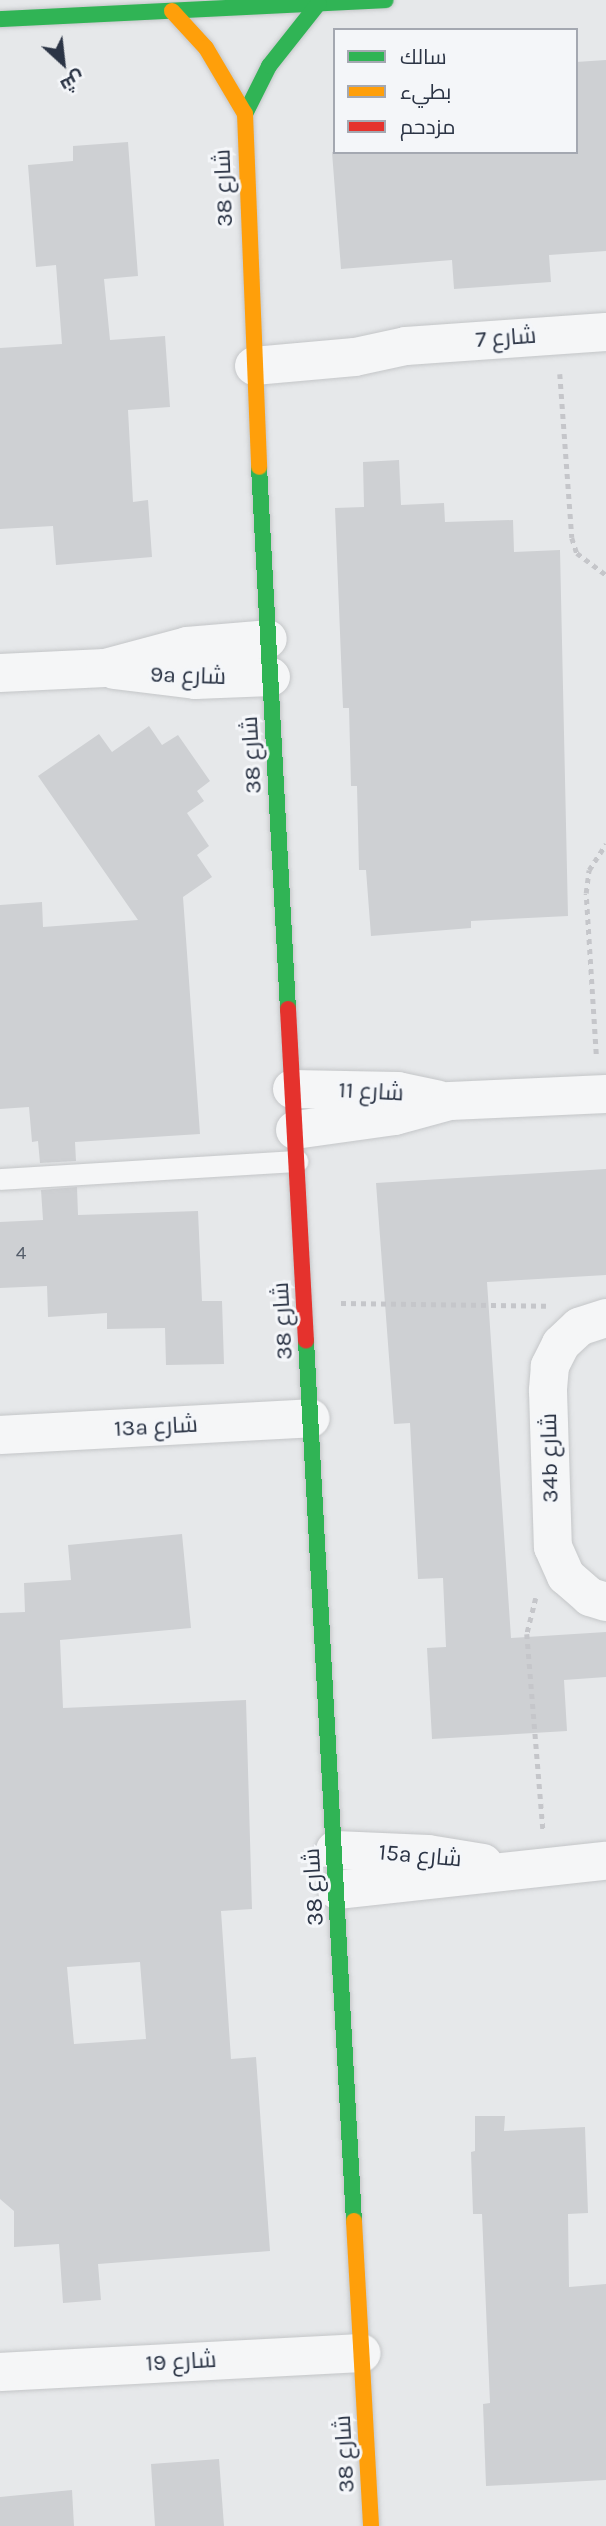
<!DOCTYPE html>
<meta charset="utf-8">
<style>
body{margin:0}
#map{position:relative;width:606px;height:2526px;overflow:hidden;background:#e6e8ea;font-family:Karla,Cairo,sans-serif}
div>[style]{position:absolute}
.building>*{inset:0;background:#ced0d3}
.path>*{height:4.5px;margin-top:-2.25px;transform-origin:0;background:repeating-linear-gradient(90deg,#c5c6ca 0 5px,transparent 0 10px)}
.roads{filter:drop-shadow(0 0 2px #c4c6c8) drop-shadow(0 0 2px #c4c6c8)}
.lane>*{height:21px;margin:-10.5px;padding:0 10.5px;transform-origin:10.5px;border-radius:10.5px;background:#f5f6f7}
.street>*{height:38px;margin:-19px;padding:0 19px;transform-origin:19px;border-radius:19px;background:#f5f6f7}
.fast>*{height:16px;margin:-8px;padding:0 8px;transform-origin:8px;border-radius:8px;background:#30b455}
.slow>*{height:16px;margin:-8px;padding:0 8px;transform-origin:8px;border-radius:8px;background:#ff9f0a}
.jam>*{height:16px;margin:-8px;padding:0 8px;transform-origin:8px;border-radius:8px;background:#e5322d}
span{translate:-50% -50%;white-space:nowrap;text-align:center;line-height:1.15;-webkit-text-stroke:6px #f4f6f9;paint-order:stroke}
.number-label{font-size:19px;color:#545c69}
.number-label span{-webkit-text-stroke-width:0}
.street-label{font-size:23px;color:#2b3445}
.legend{position:absolute;left:333px;top:28px;width:245px;height:126px;box-sizing:border-box;background:#f4f6f9;border:2px solid #a4a8b1;margin:0;padding:9px 12px;list-style:none;font-size:21px;color:#2b3445}
.legend li{display:flex;align-items:center;gap:14px;height:35px}
.legend b{width:35px;border:2px solid #a4a8b1}
.north{position:absolute;left:28px;top:28px;width:70px;height:70px;-webkit-text-stroke:5px #f4f6f9;paint-order:stroke;rotate:153deg;font-size:19px;font-weight:700;line-height:28px;text-align:center;color:#2b3445}
.north::after{content:'';display:block;margin:auto;width:24px;height:32px;background:#2b3445;clip-path:polygon(50% 0,100% 100%,50% 72%,0 100%)}
</style>
<div id="map">
<div class="building">
<i style="clip-path:polygon(606px 60px,606px 251px,549px 255px,551px 282px,454px 289px,452px 260px,341px 269px,332px 152px,576px 152px,576px 62px)"></i>
<i style="clip-path:polygon(128px 142px,138px 276px,104px 279px,110px 340px,165px 336px,170px 407px,128px 410px,133px 502px,148px 500px,152px 557px,56px 565px,53px 526px,0 529px,0 348px,62px 344px,56px 265px,36px 267px,28px 165px,73px 161px,73px 146px)"></i>
<i style="clip-path:polygon(399px 460px,401px 505px,444px 503px,445px 522px,513px 520px,514px 552px,560px 550px,568px 916px,471px 921px,471px 928px,371px 936px,366px 870px,359px 870px,357px 786px,351px 786px,349px 708px,343px 708px,335px 508px,364px 507px,363px 462px)"></i>
<i style="clip-path:polygon(149px 726px,162px 745px,178px 735px,210px 781px,197px 791px,204px 801px,187px 813px,209px 846px,197px 855px,212px 877px,183px 897px,200px 1134px,75px 1142px,76px 1161px,40px 1163px,38px 1141px,32px 1142px,29px 1107px,0 1109px,0 905px,42px 902px,43px 927px,138px 920px,38px 776px,99px 734px,112px 752px)"></i>
<i style="clip-path:polygon(606px 1169px,606px 1275px,487px 1282px,511px 1638px,606px 1632px,606px 1677px,564px 1680px,567px 1731px,432px 1739px,427px 1648px,446px 1647px,443px 1578px,418px 1579px,410px 1423px,394px 1424px,376px 1183px)"></i>
<i style="clip-path:polygon(77px 1187px,78px 1215px,198px 1211px,202px 1301px,222px 1301px,224px 1364px,166px 1365px,165px 1328px,107px 1329px,107px 1313px,48px 1317px,47px 1286px,0 1288px,0 1222px,43px 1220px,41px 1190px)"></i>
<i style="clip-path:polygon(evenodd,182px 1534px,191px 1628px,60px 1640px,63px 1708px,246px 1700px,252px 1909px,221px 1911px,231px 2059px,256px 2057px,270px 2251px,98px 2264px,101px 2300px,63px 2303px,59px 2244px,14px 2247px,14px 2211px,0 2199px,0 1613px,25px 1612px,24px 1583px,71px 1580px,68px 1545px,182px 1534px,140px 1962px,146px 2039px,74px 2044px,67px 1967px,140px 1962px)"></i>
<i style="clip-path:polygon(475px 2116px,505px 2116px,504px 2131px,585px 2127px,588px 2213px,568px 2214px,569px 2287px,606px 2284px,606px 2480px,486px 2486px,483px 2404px,490px 2403px,482px 2214px,473px 2214px,471px 2152px,475px 2151px)"></i>
<i style="clip-path:polygon(219px 2459px,224px 2526px,155px 2526px,151px 2464px)"></i>
<i style="clip-path:polygon(72px 2490px,74px 2526px,0 2526px,0 2497px)"></i>
</div>
<div class="path">
<i style="left:560px;top:374px;width:164px;rotate:85.8deg"></i>
<i style="left:572px;top:538px;width:16px;rotate:72deg"></i>
<i style="left:577px;top:553px;width:36px;rotate:37deg"></i>
<i style="left:596px;top:1054px;width:161px;rotate:-93.6deg"></i>
<i style="left:586px;top:893px;width:23px;rotate:-83deg"></i>
<i style="left:589px;top:870px;width:31px;rotate:-57deg"></i>
<i style="left:341px;top:1303px;width:205px;rotate:0.8deg"></i>
<i style="left:536px;top:1598px;width:37px;rotate:104deg"></i>
<i style="left:527px;top:1634px;width:196px;rotate:85.3deg"></i>
</div>
<div class="roads">
<div class="lane">
<i style="left:0;top:1179px;width:298px;rotate:-3.5deg"></i>
</div>
<div class="street">
<i style="left:254px;top:366px;width:101px;rotate:-5.1deg"></i>
<i style="left:355px;top:357px;width:52px;rotate:-12.2deg"></i>
<i style="left:406px;top:346px;width:200px;rotate:-4deg"></i>
<i style="left:114px;top:670px;width:82px;rotate:7deg"></i>
<i style="left:195px;top:680px;width:76px;rotate:-2.3deg"></i>
<i style="left:0;top:673px;width:105px;rotate:-2.7deg"></i>
<i style="left:105px;top:668px;width:85px;rotate:-15deg"></i>
<i style="left:187px;top:646px;width:81px;rotate:-4.9deg"></i>
<i style="left:292px;top:1089px;width:106px;rotate:1.1deg"></i>
<i style="left:398px;top:1091px;width:40px;rotate:12deg"></i>
<i style="left:295px;top:1130px;width:101px;rotate:-8deg"></i>
<i style="left:395px;top:1116px;width:57px;rotate:-15.3deg"></i>
<i style="left:450px;top:1101px;width:156px;rotate:-2.6deg"></i>
<i style="left:606px;top:1318px;width:28px;rotate:162deg"></i>
<i style="left:579px;top:1327px;width:25px;rotate:137deg"></i>
<i style="left:561px;top:1344px;width:25px;rotate:117deg"></i>
<i style="left:550px;top:1366px;width:25px;rotate:95deg"></i>
<i style="left:548px;top:1391px;width:156px;rotate:88.2deg"></i>
<i style="left:553px;top:1547px;width:32px;rotate:66deg"></i>
<i style="left:566px;top:1576px;width:32px;rotate:41deg"></i>
<i style="left:590px;top:1597px;width:17px;rotate:17deg"></i>
<i style="left:0;top:1435px;width:311px;rotate:-3.1deg"></i>
<i style="left:335px;top:1850px;width:93px;rotate:2.5deg"></i>
<i style="left:428px;top:1854px;width:56px;rotate:9.3deg"></i>
<i style="left:337px;top:1890px;width:271px;rotate:-6.2deg"></i>
<i style="left:0;top:2372px;width:362px;rotate:-3deg"></i>
</div>
<div class="fast">
<i style="left:0;top:19px;width:386px;rotate:-2.8deg"></i>
<i style="left:245px;top:114px;width:54px;rotate:-63.4deg"></i>
<i style="left:269px;top:66px;width:80px;rotate:-51.6deg"></i>
<i style="left:259px;top:467px;width:543px;rotate:86.94deg"></i>
<i style="left:306px;top:1341px;width:881px;rotate:86.88deg"></i>
</div>
<div class="slow">
<i style="left:172px;top:11px;width:50px;rotate:47.4deg"></i>
<i style="left:206px;top:48px;width:77px;rotate:59.4deg"></i>
<i style="left:245px;top:114px;width:353px;rotate:87.7deg"></i>
<i style="left:354px;top:2221px;width:305px;rotate:86.8deg"></i>
</div>
<div class="jam">
<i style="left:288px;top:1009px;width:332px;rotate:86.9deg"></i>
</div>
</div>
<div class="number-label">
<span style="left:21px;top:1254px">4</span>
</div>
<div class="street-label">
<span style="left:224px;top:188px;rotate:-92deg">شارع 38</span>
<span style="left:506px;top:338px;rotate:-4deg">شارع 7</span>
<span style="left:188px;top:676px;rotate:2deg">9a شارع</span>
<span style="left:252px;top:755px;rotate:-93deg">شارع 38</span>
<span style="left:371px;top:1092px;rotate:3deg">شارع 11</span>
<span style="left:283px;top:1321px;rotate:-93deg">شارع 38</span>
<span style="left:156px;top:1427px;rotate:-3deg">13a شارع</span>
<span style="left:550px;top:1458px;rotate:-91deg">34b شارع</span>
<span style="left:420px;top:1856px;rotate:5deg">15a شارع</span>
<span style="left:314px;top:1887px;rotate:-93deg">شارع 38</span>
<span style="left:181px;top:2362px;rotate:-3deg">شارع 19</span>
<span style="left:345px;top:2454px;rotate:-93deg">شارع 38</span>
</div>
<ul class="legend">
<li><b style="height:9px;background:#30b455"></b>سالك</li>
<li><b style="height:9px;background:#ff9f0a"></b>بطيء</li>
<li><b style="height:9px;background:#e5322d"></b>مزدحم</li>
</ul>
<div class="north">ش</div>
</div>
